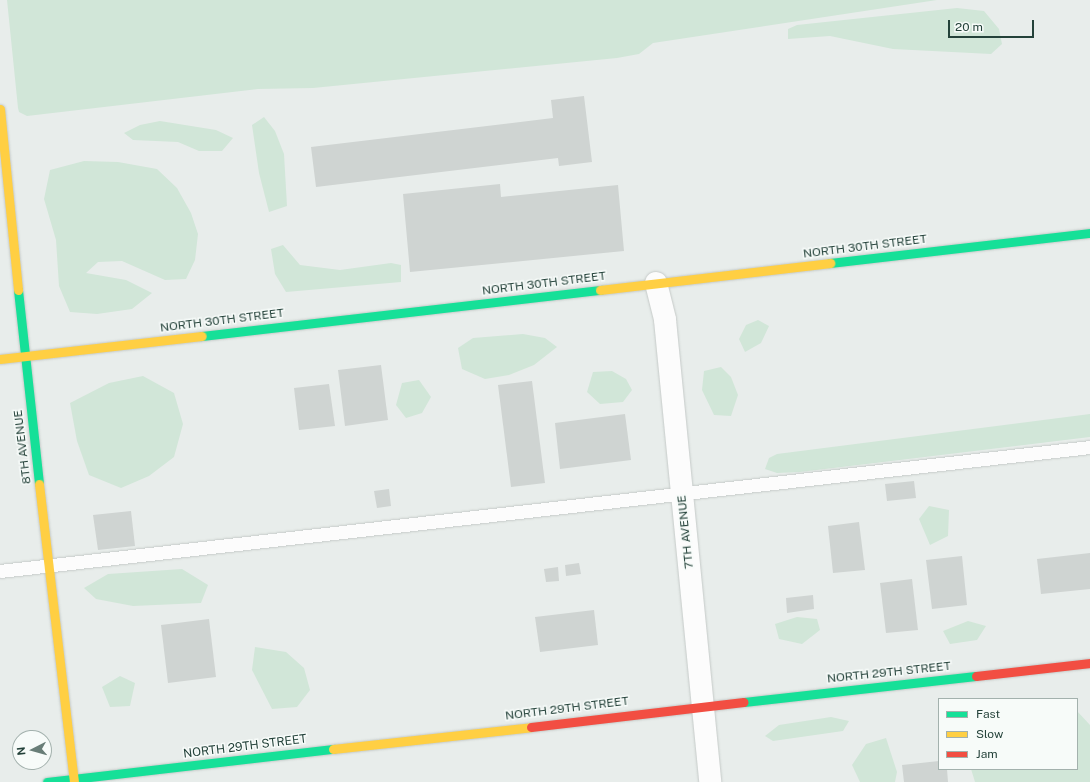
<!DOCTYPE html>
<style>
body{margin:0}
#map{position:relative;width:1090px;height:782px;overflow:hidden;background:#e8edeb;font-family:"Public Sans",sans-serif}
div>[style]{position:absolute}
.green>*{inset:0;background:#d1e6d8}
.building>*{inset:0;background:#cfd4d2}
.roads{filter:drop-shadow(0 0 1px #c5cac8) drop-shadow(0 0 1px #c5cac8)}
.lane>*{height:13px;margin:-6.5px;padding:0 6.5px;transform-origin:6.5px;border-radius:6.5px;background:#fcfcfc}
.street>*{height:22px;margin:-11px;padding:0 11px;transform-origin:11px;border-radius:11px;background:#fcfcfc}
.fast>*{height:9px;margin:-4.5px;padding:0 4.5px;transform-origin:4.5px;border-radius:4.5px;background:#16e098}
.slow>*{height:9px;margin:-4.5px;padding:0 4.5px;transform-origin:4.5px;border-radius:4.5px;background:#ffcf43}
.jam>*{height:9px;margin:-4.5px;padding:0 4.5px;transform-origin:4.5px;border-radius:4.5px;background:#f24e42}
span{translate:-50% -50%;white-space:nowrap;text-align:center;line-height:1.15;-webkit-text-stroke:3px #f7fbf9;paint-order:stroke}
.street-label{font-size:12px;color:#24423a}
.legend{position:absolute;left:938px;top:698px;width:140px;height:72px;box-sizing:border-box;background:#f7fbf9;border:1px solid #a3b1ad;margin:0;padding:5px 7px;list-style:none;font-size:12px;color:#24423a}
.legend li{display:flex;align-items:center;gap:8px;height:20px}
.legend b{width:20px;border:1px solid #a3b1ad}
.north{position:absolute;left:12px;top:730px;width:40px;height:40px;box-sizing:border-box;background:#f7fbf9;border:1px solid #a3b1ad;border-radius:50%;rotate:264deg;font-size:11px;font-weight:700;line-height:16px;text-align:center;color:#24423a}
.north::after{content:'';display:block;margin:auto;width:14px;height:18px;background:#697e78;clip-path:polygon(50% 0,100% 100%,50% 72%,0 100%)}
.scale{position:absolute;left:948px;top:20px;width:86px;height:18px;box-sizing:border-box;border:2px solid #24423a;border-top:0;padding-left:5px;font-size:12px;line-height:14px;white-space:nowrap;color:#24423a;-webkit-text-stroke:3px #f7fbf9;paint-order:stroke}
</style>
<div id="map">
<div class="green">
<i style="clip-path:polygon(7px 0,937px 0,653px 43px,639px 54px,617px 58px,313px 88px,258px 89px,27px 116px,19px 112px,18px 108px)"></i>
<i style="clip-path:polygon(957px 8px,984px 11px,999px 29px,1002px 44px,991px 54px,893px 49px,830px 36px,788px 39px,788px 29px,797px 25px)"></i>
<i style="clip-path:polygon(264px 117px,275px 131px,284px 154px,287px 206px,269px 212px,259px 173px,252px 125px)"></i>
<i style="clip-path:polygon(160px 121px,216px 130px,233px 138px,222px 151px,199px 151px,178px 142px,133px 140px,124px 133px,140px 125px)"></i>
<i style="clip-path:polygon(84px 161px,118px 162px,157px 169px,177px 188px,191px 213px,198px 234px,195px 260px,186px 279px,165px 280px,122px 261px,98px 262px,86px 273px,126px 280px,152px 293px,132px 309px,97px 314px,70px 312px,59px 286px,56px 240px,44px 199px,50px 170px)"></i>
<i style="clip-path:polygon(283px 245px,300px 265px,340px 270px,391px 263px,401px 265px,401px 282px,286px 292px,275px 274px,271px 249px)"></i>
<i style="clip-path:polygon(758px 320px,769px 326px,761px 343px,745px 352px,739px 339px,746px 325px)"></i>
<i style="clip-path:polygon(523px 334px,545px 338px,557px 347px,534px 365px,509px 375px,485px 379px,462px 369px,458px 348px,473px 338px)"></i>
<i style="clip-path:polygon(721px 367px,731px 377px,738px 395px,731px 416px,714px 415px,702px 390px,704px 371px)"></i>
<i style="clip-path:polygon(612px 371px,626px 379px,632px 390px,623px 402px,600px 404px,587px 392px,593px 372px)"></i>
<i style="clip-path:polygon(143px 376px,174px 393px,183px 424px,174px 457px,149px 476px,121px 488px,89px 475px,77px 441px,70px 403px,109px 383px)"></i>
<i style="clip-path:polygon(419px 380px,431px 397px,422px 413px,406px 418px,396px 405px,402px 383px)"></i>
<i style="clip-path:polygon(1090px 414px,1090px 437px,800px 472px,777px 473px,765px 469px,769px 458px,777px 454px)"></i>
<i style="clip-path:polygon(929px 506px,949px 510px,948px 536px,930px 545px,919px 519px)"></i>
<i style="clip-path:polygon(182px 569px,208px 585px,201px 603px,133px 606px,96px 599px,84px 588px,108px 574px)"></i>
<i style="clip-path:polygon(797px 617px,817px 619px,820px 630px,802px 644px,779px 639px,775px 624px)"></i>
<i style="clip-path:polygon(968px 621px,986px 626px,977px 640px,950px 644px,943px 631px)"></i>
<i style="clip-path:polygon(255px 647px,286px 652px,304px 668px,310px 690px,297px 707px,272px 709px,252px 670px)"></i>
<i style="clip-path:polygon(120px 676px,135px 683px,130px 706px,110px 707px,102px 687px)"></i>
<i style="clip-path:polygon(1077px 711px,1090px 725px,1090px 782px,975px 782px,971px 769px,1077px 769px)"></i>
<i style="clip-path:polygon(831px 717px,849px 721px,843px 731px,773px 741px,765px 736px,779px 725px)"></i>
<i style="clip-path:polygon(886px 738px,897px 772px,895px 782px,860px 782px,852px 765px,866px 744px)"></i>
</div>
<div class="building">
<i style="clip-path:polygon(584px 96px,592px 162px,559px 166px,558px 158px,316px 187px,311px 147px,553px 118px,551px 100px)"></i>
<i style="clip-path:polygon(500px 184px,501px 197px,618px 185px,624px 251px,410px 272px,403px 194px)"></i>
<i style="clip-path:polygon(381px 365px,388px 420px,345px 426px,338px 370px)"></i>
<i style="clip-path:polygon(532px 381px,545px 483px,511px 487px,498px 385px)"></i>
<i style="clip-path:polygon(329px 384px,335px 426px,299px 430px,294px 388px)"></i>
<i style="clip-path:polygon(625px 414px,631px 460px,560px 469px,555px 423px)"></i>
<i style="clip-path:polygon(914px 481px,916px 498px,887px 501px,885px 484px)"></i>
<i style="clip-path:polygon(389px 489px,391px 506px,377px 508px,374px 491px)"></i>
<i style="clip-path:polygon(131px 511px,135px 546px,98px 550px,93px 515px)"></i>
<i style="clip-path:polygon(859px 522px,865px 570px,833px 573px,828px 526px)"></i>
<i style="clip-path:polygon(1090px 553px,1090px 589px,1041px 594px,1037px 559px)"></i>
<i style="clip-path:polygon(962px 556px,967px 605px,932px 609px,926px 560px)"></i>
<i style="clip-path:polygon(579px 563px,581px 574px,566px 576px,565px 565px)"></i>
<i style="clip-path:polygon(558px 567px,559px 581px,546px 582px,544px 569px)"></i>
<i style="clip-path:polygon(912px 579px,918px 630px,886px 633px,880px 583px)"></i>
<i style="clip-path:polygon(813px 595px,814px 609px,787px 613px,786px 598px)"></i>
<i style="clip-path:polygon(594px 610px,598px 645px,540px 652px,535px 617px)"></i>
<i style="clip-path:polygon(209px 619px,216px 677px,168px 683px,161px 625px)"></i>
<i style="clip-path:polygon(939px 761px,939px 769px,947px 769px,948px 782px,904px 782px,902px 765px)"></i>
</div>
<div class="roads">
<div class="lane">
<i style="left:0;top:571px;width:1097px;rotate:-6.49deg"></i>
</div>
<div class="street">
<i style="left:656px;top:283px;width:38px;rotate:76deg"></i>
<i style="left:665px;top:320px;width:464px;rotate:84.4deg"></i>
</div>
<div class="fast">
<i style="left:830px;top:263px;width:262px;rotate:-6.6deg"></i>
<i style="left:18px;top:290px;width:195px;rotate:83.8deg"></i>
<i style="left:202px;top:336px;width:401px;rotate:-6.6deg"></i>
<i style="left:744px;top:702px;width:233px;rotate:-6.4deg"></i>
<i style="left:47px;top:782px;width:288px;rotate:-6.6deg"></i>
</div>
<div class="slow">
<i style="left:0;top:109px;width:182px;rotate:84.3deg"></i>
<i style="left:600px;top:290px;width:232px;rotate:-6.7deg"></i>
<i style="left:0;top:359px;width:203px;rotate:-6.5deg"></i>
<i style="left:39px;top:484px;width:300px;rotate:83.3deg"></i>
<i style="left:333px;top:749px;width:199px;rotate:-6.3deg"></i>
</div>
<div class="jam">
<i style="left:976px;top:676px;width:115px;rotate:-6.5deg"></i>
<i style="left:531px;top:727px;width:214px;rotate:-6.7deg"></i>
</div>
</div>
<div class="street-label">
<span style="left:865px;top:247px;rotate:-7deg">NORTH 30TH STREET</span>
<span style="left:544px;top:284px;rotate:-7deg">NORTH 30TH STREET</span>
<span style="left:222px;top:321px;rotate:-7deg">NORTH 30TH STREET</span>
<span style="left:23px;top:447px;rotate:-97deg">8TH AVENUE</span>
<span style="left:686px;top:532px;rotate:-96deg">7TH AVENUE</span>
<span style="left:889px;top:673px;rotate:-6deg">NORTH 29TH STREET</span>
<span style="left:567px;top:709px;rotate:-7deg">NORTH 29TH STREET</span>
<span style="left:245px;top:747px;rotate:-7deg">NORTH 29TH STREET</span>
</div>
<ul class="legend">
<li><b style="height:5px;background:#16e098"></b>Fast</li>
<li><b style="height:5px;background:#ffcf43"></b>Slow</li>
<li><b style="height:5px;background:#f24e42"></b>Jam</li>
</ul>
<div class="north">N</div>
<div class="scale">20 m</div>
</div>
